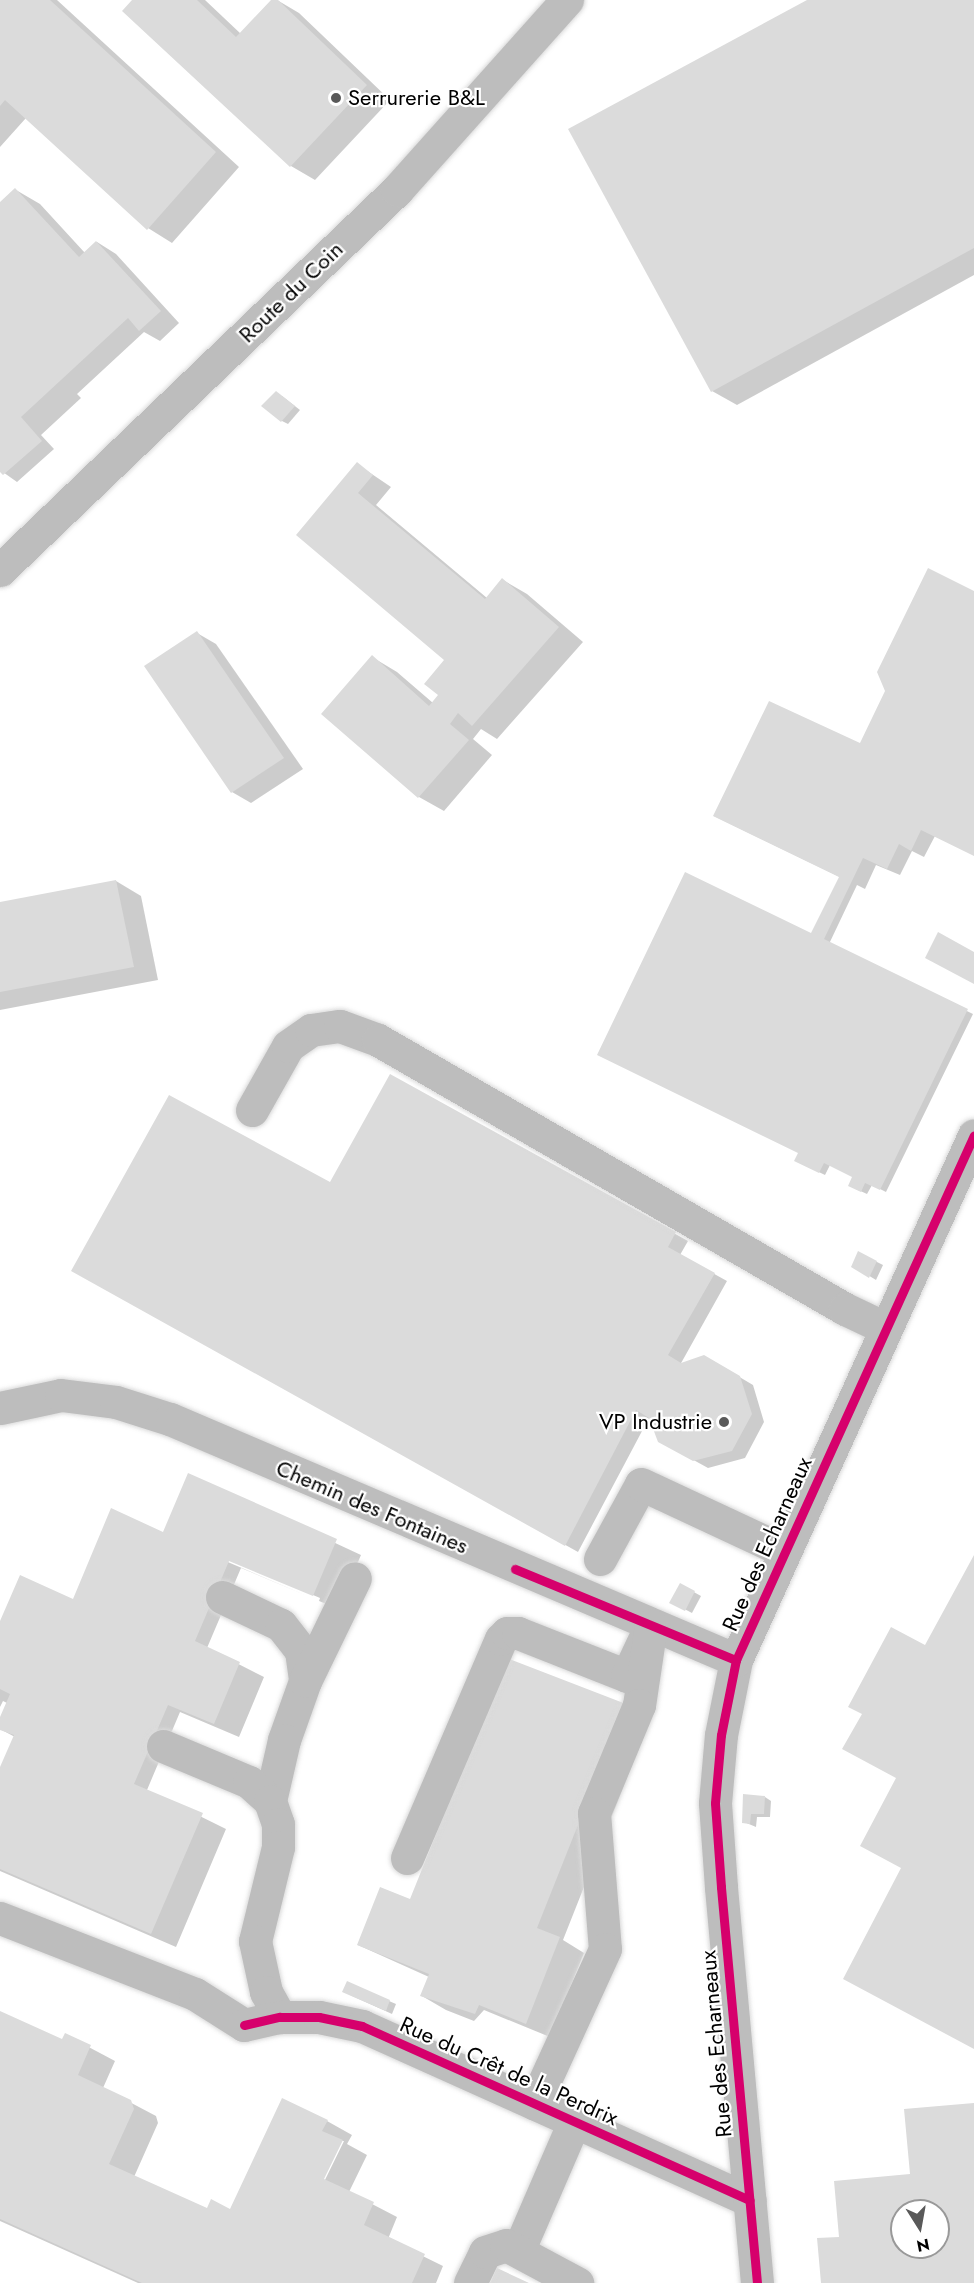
<!DOCTYPE html>
<meta charset="utf-8">
<style>
body{margin:0}
#map{position:relative;width:974px;height:2283px;overflow:hidden;background:#fff;font-family:Jost,sans-serif}
div>[style]{position:absolute}
.shadow>*{inset:0;background:#0003}
.building>*{inset:0;background:#dbdbdb}
.roads{filter:drop-shadow(0 0 2px #dbdbdb) drop-shadow(0 0 2px #dbdbdb)}
.minor>*{height:33px;margin:-16.5px;padding:0 16.5px;transform-origin:16.5px;border-radius:16.5px;background:#bdbdbd}
.major>*{height:33px;margin:-16.5px;padding:0 16.5px;transform-origin:16.5px;border-radius:16.5px;background:#bdbdbd}
.cycleway>*{height:9px;margin:-4.5px;padding:0 4.5px;transform-origin:4.5px;border-radius:4.5px;background:#d6006c}
.dots>*{width:16px;height:16px;translate:-50% -50%;box-sizing:border-box;border:3px solid #fff;border-radius:50%}
span{translate:-50% -50%;white-space:nowrap;text-align:center;line-height:1.15;-webkit-text-stroke:4.5px #fff;paint-order:stroke}
.poi-label{font-size:22px;color:#000}
.left{translate:0 -50%;text-align:left}
.right{translate:-100% -50%;text-align:right}
.street-label{font-size:22px;color:#000}
.north{position:absolute;left:890px;top:2199px;width:60px;height:60px;box-sizing:border-box;background:#fff;border:2px solid #999;border-radius:50%;rotate:169deg;font-size:16px;font-weight:700;line-height:24px;text-align:center;color:#000}
.north::after{content:'';display:block;margin:auto;width:21px;height:27px;background:#595959;clip-path:polygon(50% 0,100% 100%,50% 72%,0 100%)}
</style>
<div id="map">
<div class="shadow">
<i style="clip-path:polygon(0 0,57px 0,239px 167px,172px 243px,148px 228px,26px 118px,0 147px)"></i>
<i style="clip-path:polygon(134px 0,205px 0,241px 34px,277px 0,299px 13px,390px 100px,315px 180px,291px 166px)"></i>
<i style="clip-path:polygon(811px 0,974px 0,974px 275px,737px 405px,712px 391px)"></i>
<i style="clip-path:polygon(16px 190px,40px 204px,85px 253px,97px 242px,116px 254px,179px 323px,160px 341px,144px 332px,77px 394px,81px 398px,41px 435px,54px 449px,17px 482px,0 470px,0 204px)"></i>
<i style="clip-path:polygon(282px 396px,300px 410px,288px 424px,282px 421px)"></i>
<i style="clip-path:polygon(357px 464px,391px 487px,376px 505px,487px 598px,503px 580px,527px 594px,583px 642px,497px 739px,481px 729px,473px 739px,492px 755px,444px 811px,419px 797px,323px 713px,372px 657px,397px 672px,433px 703px,440px 695px,446px 660px,298px 535px)"></i>
<i style="clip-path:polygon(974px 592px,974px 855px,935px 836px,924px 857px,912px 851px,900px 875px,876px 865px,865px 889px,857px 885px,829px 944px,973px 1014px,886px 1192px,872px 1185px,867px 1194px,856px 1189px,854px 1177px,830px 1165px,825px 1175px,802px 1164px,799px 1152px,811px 935px,840px 877px,714px 816px,860px 745px)"></i>
<i style="clip-path:polygon(197px 633px,216px 644px,303px 769px,251px 803px,232px 792px)"></i>
<i style="clip-path:polygon(116px 881px,141px 896px,158px 980px,0 1010px,0 904px)"></i>
<i style="clip-path:polygon(449px 1108px,688px 1241px,680px 1255px,727px 1281px,680px 1365px,704px 1356px,753px 1385px,764px 1422px,745px 1458px,708px 1468px,659px 1441px,650px 1416px,578px 1552px,73px 1270px,331px 1185px)"></i>
<i style="clip-path:polygon(859px 1253px,883px 1265px,876px 1280px,853px 1266px)"></i>
<i style="clip-path:polygon(evenodd,189px 1475px,361px 1555px,338px 1609px,241px 1568px,207px 1648px,264px 1677px,239px 1737px,180px 1712px,147px 1790px,226px 1829px,176px 1947px,0 1871px,0 1771px,15px 1737px,0 1729px,7px 1703px,3px 1701px,0 1707px,0 1624px,73px 1601px,164px 1534px,189px 1475px,210px 1551px,320px 1598px,319px 1601px,216px 1557px,210px 1551px)"></i>
<i style="clip-path:polygon(681px 1585px,701px 1596px,692px 1613px,671px 1602px)"></i>
<i style="clip-path:polygon(650px 1720px,563px 1940px,584px 1953px,550px 2037px,484px 2010px,474px 2021px,446px 2010px,422px 1996px,429px 1977px,358px 1945px)"></i>
<i style="clip-path:polygon(765px 1797px,771px 1801px,770px 1817px,757px 1817px,756px 1827px,744px 1822px)"></i>
<i style="clip-path:polygon(350px 1995px,389px 2001px,396px 2004px,392px 2014px)"></i>
<i style="clip-path:polygon(evenodd,0 2013px,63px 2041px,66px 2035px,115px 2061px,103px 2088px,156px 2116px,158px 2123px,134px 2177px,208px 2210px,231px 2211px,327px 2121px,352px 2135px,347px 2144px,367px 2155px,349px 2192px,397px 2217px,388px 2239px,443px 2266px,436px 2283px,138px 2283px,0 2221px,0 2013px,341px 2141px,344px 2141px,322px 2186px,320px 2185px,341px 2141px)"></i>
</div>
<div class="building">
<i style="clip-path:polygon(0 0,50px 0,216px 152px,147px 230px,5px 100px,0 106px)"></i>
<i style="clip-path:polygon(132px 0,197px 0,236px 37px,271px 0,278px 0,367px 85px,290px 167px,122px 11px)"></i>
<i style="clip-path:polygon(807px 0,974px 0,974px 248px,711px 392px,568px 129px)"></i>
<i style="clip-path:polygon(15px 188px,79px 257px,96px 241px,161px 311px,139px 331px,128px 318px,21px 417px,42px 441px,3px 475px,0 472px,0 202px)"></i>
<i style="clip-path:polygon(276px 391px,295px 406px,281px 422px,261px 406px)"></i>
<i style="clip-path:polygon(357px 462px,373px 475px,358px 493px,485px 599px,502px 578px,559px 627px,472px 726px,458px 713px,450px 724px,469px 740px,418px 798px,321px 714px,372px 655px,429px 706px,438px 695px,424px 684px,444px 660px,296px 535px)"></i>
<i style="clip-path:polygon(928px 568px,974px 591px,974px 856px,921px 830px,911px 851px,899px 844px,887px 869px,863px 858px,824px 939px,968px 1009px,880px 1190px,865px 1183px,861px 1192px,848px 1186px,852px 1177px,824px 1163px,819px 1173px,794px 1161px,798px 1153px,597px 1055px,685px 872px,811px 933px,839px 877px,713px 816px,769px 701px,860px 743px,885px 691px,877px 672px)"></i>
<i style="clip-path:polygon(197px 631px,284px 758px,231px 793px,144px 666px)"></i>
<i style="clip-path:polygon(116px 880px,134px 967px,0 992px,0 902px)"></i>
<i style="clip-path:polygon(938px 932px,974px 952px,974px 984px,925px 958px)"></i>
<i style="clip-path:polygon(390px 1074px,676px 1232px,668px 1247px,715px 1273px,668px 1355px,681px 1363px,704px 1355px,740px 1376px,752px 1414px,732px 1451px,693px 1461px,658px 1442px,649px 1418px,636px 1410px,565px 1546px,71px 1271px,169px 1095px,330px 1182px)"></i>
<i style="clip-path:polygon(858px 1251px,877px 1261px,869px 1278px,851px 1267px)"></i>
<i style="clip-path:polygon(188px 1473px,337px 1539px,313px 1596px,229px 1561px,195px 1641px,240px 1662px,214px 1724px,168px 1705px,134px 1784px,203px 1813px,151px 1934px,0 1869px,0 1767px,14px 1735px,0 1730px,0 1717px,10px 1694px,0 1689px,0 1621px,20px 1575px,73px 1599px,111px 1508px,163px 1532px)"></i>
<i style="clip-path:polygon(974px 1555px,974px 2049px,843px 1979px,901px 1868px,860px 1846px,896px 1778px,842px 1749px,862px 1714px,848px 1707px,891px 1627px,925px 1645px)"></i>
<i style="clip-path:polygon(680px 1583px,695px 1591px,685px 1611px,669px 1603px)"></i>
<i style="clip-path:polygon(507px 1658px,626px 1704px,537px 1928px,560px 1937px,526px 2024px,479px 2005px,475px 2014px,420px 1996px,429px 1974px,357px 1945px,380px 1887px,410px 1899px)"></i>
<i style="clip-path:polygon(743px 1794px,765px 1796px,764px 1814px,751px 1814px,750px 1824px,742px 1823px)"></i>
<i style="clip-path:polygon(347px 1981px,390px 2000px,386px 2011px,342px 1992px)"></i>
<i style="clip-path:polygon(0 2011px,62px 2039px,65px 2033px,91px 2045px,78px 2075px,131px 2100px,134px 2109px,109px 2164px,207px 2208px,211px 2199px,230px 2209px,282px 2098px,328px 2120px,322px 2131px,343px 2140px,324px 2179px,374px 2202px,364px 2225px,425px 2254px,412px 2283px,142px 2283px,0 2219px)"></i>
<i style="clip-path:polygon(evenodd,974px 2103px,974px 2283px,821px 2283px,817px 2238px,839px 2237px,834px 2181px,910px 2174px,904px 2109px,974px 2103px,902px 2211px,938px 2211px,938px 2247px,902px 2247px,902px 2211px)"></i>
<i style="clip-path:polygon(497px 2268px,529px 2283px,490px 2283px)"></i>
</div>
<div class="roads">
<div class="minor">
<i style="left:252px;top:1110px;width:73px;rotate:-60.6deg"></i>
<i style="left:288px;top:1046px;width:28px;rotate:-35deg"></i>
<i style="left:311px;top:1030px;width:29px;rotate:-8deg"></i>
<i style="left:340px;top:1026px;width:40px;rotate:20.2deg"></i>
<i style="left:378px;top:1040px;width:539px;rotate:29.94deg"></i>
<i style="left:845px;top:1309px;width:44px;rotate:25.4deg"></i>
<i style="left:0;top:1408px;width:62px;rotate:-12deg"></i>
<i style="left:61px;top:1395px;width:55px;rotate:7.3deg"></i>
<i style="left:116px;top:1402px;width:57px;rotate:17.5deg"></i>
<i style="left:170px;top:1419px;width:615px;rotate:23.06deg"></i>
<i style="left:600px;top:1559px;width:85px;rotate:-61.3deg"></i>
<i style="left:641px;top:1484px;width:159px;rotate:25deg"></i>
<i style="left:222px;top:1597px;width:65px;rotate:25.4deg"></i>
<i style="left:281px;top:1625px;width:33px;rotate:52deg"></i>
<i style="left:301px;top:1651px;width:30px;rotate:82deg"></i>
<i style="left:305px;top:1681px;width:63px;rotate:109.6deg"></i>
<i style="left:284px;top:1740px;width:63px;rotate:102.9deg"></i>
<i style="left:305px;top:1681px;width:114px;rotate:-64.1deg"></i>
<i style="left:163px;top:1746px;width:93px;rotate:22.7deg"></i>
<i style="left:249px;top:1782px;width:28px;rotate:42deg"></i>
<i style="left:270px;top:1801px;width:24px;rotate:71deg"></i>
<i style="left:278px;top:1824px;width:23px;rotate:90deg"></i>
<i style="left:278px;top:1847px;width:97px;rotate:103.7deg"></i>
<i style="left:255px;top:1941px;width:52px;rotate:77.8deg"></i>
<i style="left:266px;top:1992px;width:29px;rotate:61deg"></i>
<i style="left:407px;top:1858px;width:238px;rotate:-66.8deg"></i>
<i style="left:501px;top:1639px;width:8px;rotate:-45deg"></i>
<i style="left:507px;top:1633px;width:11px"></i>
<i style="left:518px;top:1633px;width:117px;rotate:21.5deg"></i>
<i style="left:627px;top:1676px;width:56px;rotate:-64.8deg"></i>
<i style="left:651px;top:1625px;width:81px;rotate:98.5deg"></i>
<i style="left:639px;top:1705px;width:117px;rotate:112.6deg"></i>
<i style="left:594px;top:1813px;width:136px;rotate:85.4deg"></i>
<i style="left:605px;top:1949px;width:170px;rotate:114.6deg"></i>
<i style="left:0;top:1918px;width:209px;rotate:21.3deg"></i>
<i style="left:195px;top:1994px;width:58px;rotate:32.3deg"></i>
<i style="left:244px;top:2025px;width:37px;rotate:-13deg"></i>
<i style="left:280px;top:2017px;width:39px"></i>
<i style="left:319px;top:2017px;width:44px;rotate:11.8deg"></i>
<i style="left:362px;top:2026px;width:425px;rotate:24.2deg"></i>
<i style="left:519px;top:2249px;width:138px;rotate:-66.6deg"></i>
<i style="left:470px;top:2283px;width:34px;rotate:-64deg"></i>
<i style="left:485px;top:2252px;width:22px;rotate:-18deg"></i>
<i style="left:506px;top:2245px;width:81px;rotate:28.2deg"></i>
<i style="left:757px;top:2283px;width:398px;rotate:-95.2deg"></i>
<i style="left:721px;top:1887px;width:84px;rotate:-94.1deg"></i>
<i style="left:715px;top:1803px;width:68px;rotate:-85deg"></i>
<i style="left:721px;top:1735px;width:76px;rotate:-78.7deg"></i>
<i style="left:736px;top:1660px;width:576px;rotate:-65.61deg"></i>
</div>
<div class="major">
<i style="left:0;top:570px;width:550px;rotate:-43.75deg"></i>
<i style="left:397px;top:190px;width:255px;rotate:-48.2deg"></i>
</div>
</div>
<div class="cycleway">
<i style="left:515px;top:1569px;width:239px;rotate:22.4deg"></i>
<i style="left:244px;top:2025px;width:37px;rotate:-13deg"></i>
<i style="left:280px;top:2017px;width:39px"></i>
<i style="left:319px;top:2017px;width:44px;rotate:11.8deg"></i>
<i style="left:362px;top:2026px;width:425px;rotate:24.2deg"></i>
<i style="left:757px;top:2283px;width:398px;rotate:-95.2deg"></i>
<i style="left:721px;top:1887px;width:84px;rotate:-94.1deg"></i>
<i style="left:715px;top:1803px;width:68px;rotate:-85deg"></i>
<i style="left:721px;top:1735px;width:76px;rotate:-78.7deg"></i>
<i style="left:736px;top:1660px;width:576px;rotate:-65.61deg"></i>
</div>
<div class="dots">
<i style="left:336px;top:98px;background:#595959"></i>
<i style="left:724px;top:1422px;background:#595959"></i>
</div>
<div class="poi-label">
<span class="left" style="left:348px;top:98px">Serrurerie B&amp;L</span>
<span class="right" style="left:712px;top:1422px">VP Industrie</span>
</div>
<div class="street-label">
<span style="left:291px;top:292px;rotate:-44deg">Route du Coin</span>
<span style="left:372px;top:1507px;rotate:23deg">Chemin des Fontaines</span>
<span style="left:767px;top:1544px;rotate:-66deg">Rue des Echarneaux</span>
<span style="left:716px;top:2044px;rotate:-95deg">Rue des Echarneaux</span>
<span style="left:509px;top:2071px;rotate:24deg">Rue du Crêt de la Perdrix</span>
</div>
<div class="north">N</div>
</div>
